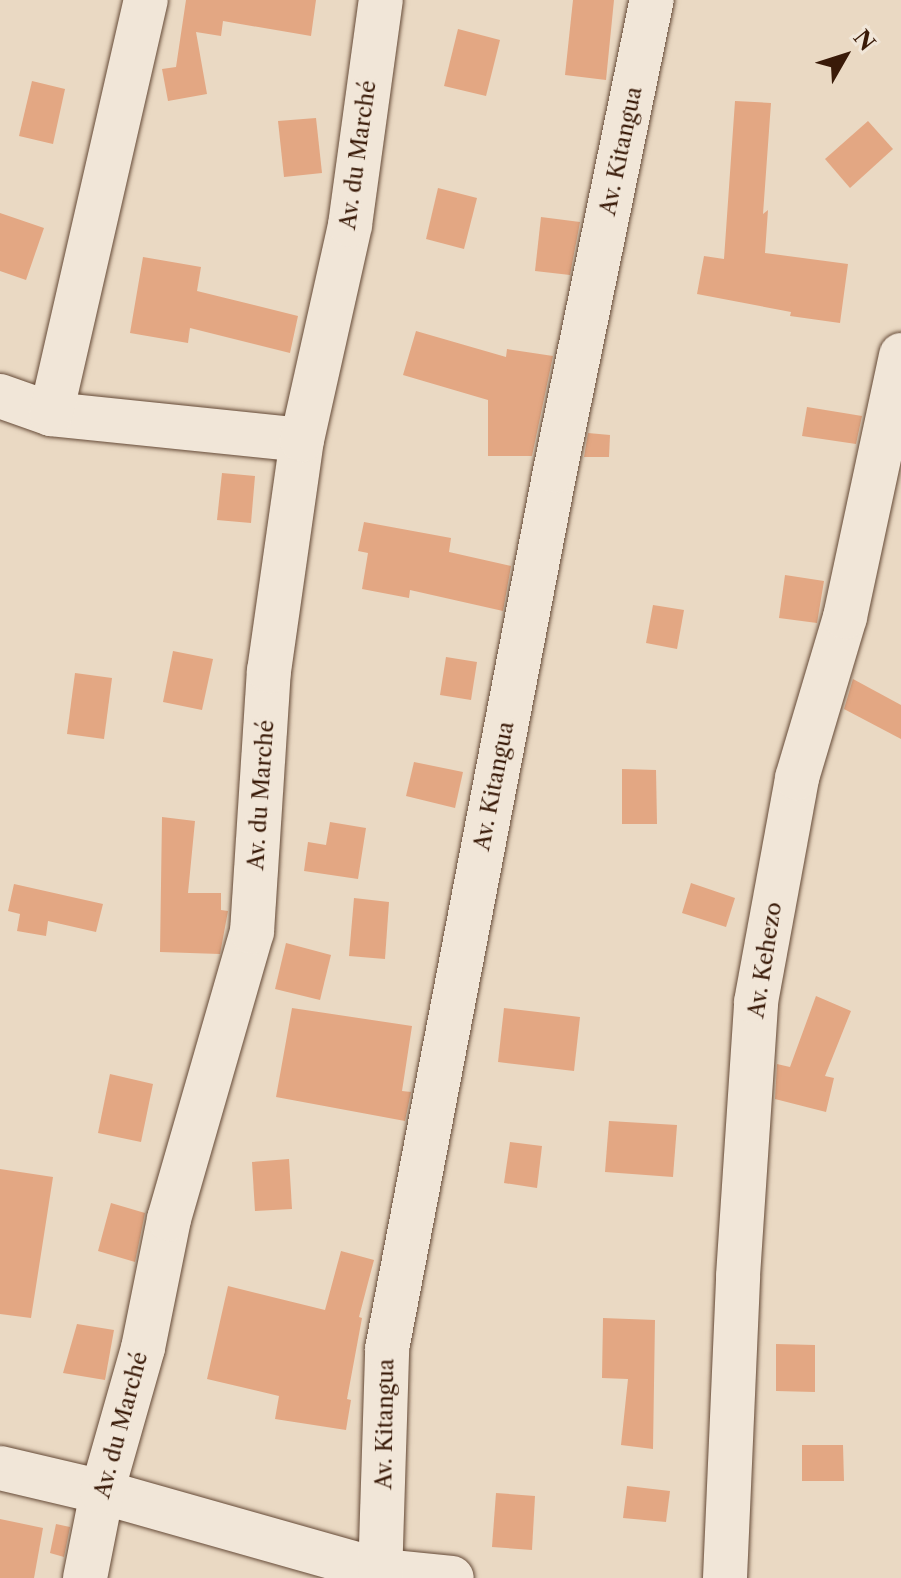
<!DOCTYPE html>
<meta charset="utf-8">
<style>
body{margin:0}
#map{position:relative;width:901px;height:1578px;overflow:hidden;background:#ead9c3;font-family:"Libre Caslon Text",serif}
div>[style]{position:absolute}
.building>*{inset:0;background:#e3a783}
.roads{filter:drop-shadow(0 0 2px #654a37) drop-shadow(0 0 2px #654a37)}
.minor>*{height:44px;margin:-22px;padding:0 22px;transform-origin:22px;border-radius:22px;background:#f1e6d8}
span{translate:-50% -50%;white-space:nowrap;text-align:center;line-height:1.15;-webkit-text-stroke:6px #f1e6d8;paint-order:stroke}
.street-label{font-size:22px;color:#391a08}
.north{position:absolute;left:805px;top:16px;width:80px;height:80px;-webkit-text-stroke:6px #f1e6d8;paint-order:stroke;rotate:51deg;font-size:22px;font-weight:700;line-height:32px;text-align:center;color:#391a08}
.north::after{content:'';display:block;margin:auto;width:28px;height:36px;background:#391a08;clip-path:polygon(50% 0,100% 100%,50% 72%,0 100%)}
</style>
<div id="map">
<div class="building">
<i style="clip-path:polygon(186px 0,316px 0,311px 36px,223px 21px,221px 36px,196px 32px,207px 94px,168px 101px,162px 69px,176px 67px)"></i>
<i style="clip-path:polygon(573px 0,614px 0,606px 80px,565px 75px)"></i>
<i style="clip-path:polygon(458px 29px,500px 40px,486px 96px,444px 86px)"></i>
<i style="clip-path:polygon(32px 81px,65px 89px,53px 144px,19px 136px)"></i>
<i style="clip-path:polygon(735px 101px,771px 103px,763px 214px,768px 210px,765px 253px,848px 264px,840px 323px,790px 316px,791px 312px,697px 294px,704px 256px,724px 259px)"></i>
<i style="clip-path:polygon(316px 118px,322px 173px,284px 177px,278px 121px)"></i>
<i style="clip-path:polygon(868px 121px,893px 149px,850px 188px,825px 159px)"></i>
<i style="clip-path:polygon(438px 188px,477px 198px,464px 249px,426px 239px)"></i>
<i style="clip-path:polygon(0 213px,44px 228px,26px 280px,0 271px)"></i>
<i style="clip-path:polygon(541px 217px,580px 222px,570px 275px,535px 271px)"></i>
<i style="clip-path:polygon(143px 257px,201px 267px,197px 291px,298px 316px,290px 353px,190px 328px,188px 343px,130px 333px)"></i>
<i style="clip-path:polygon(416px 331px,506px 357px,507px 349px,553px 356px,532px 456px,488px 456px,488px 400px,403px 375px)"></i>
<i style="clip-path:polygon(807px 407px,862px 416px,856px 444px,802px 436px)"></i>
<i style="clip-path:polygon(588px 433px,610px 435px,609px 457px,584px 457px)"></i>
<i style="clip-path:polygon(222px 473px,255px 476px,251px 523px,217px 520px)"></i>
<i style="clip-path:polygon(364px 522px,451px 538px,449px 552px,511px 566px,503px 611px,410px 590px,409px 598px,362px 589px,368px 553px,358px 551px)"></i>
<i style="clip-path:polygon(785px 575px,824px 581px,817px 623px,779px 618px)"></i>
<i style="clip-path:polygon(653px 605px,684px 610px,677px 649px,646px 643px)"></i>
<i style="clip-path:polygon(173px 651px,213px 659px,202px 710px,163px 702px)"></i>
<i style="clip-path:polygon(446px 657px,477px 662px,471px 700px,440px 695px)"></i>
<i style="clip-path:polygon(75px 673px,112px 678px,104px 739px,67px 734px)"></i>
<i style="clip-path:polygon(853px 679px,901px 705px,901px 739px,844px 709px)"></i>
<i style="clip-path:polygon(414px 762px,463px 772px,455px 808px,406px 796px)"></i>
<i style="clip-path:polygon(622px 769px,656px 770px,657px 824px,622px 824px)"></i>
<i style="clip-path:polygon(162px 817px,195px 821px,188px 893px,221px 893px,221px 910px,228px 911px,220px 954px,160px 952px)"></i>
<i style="clip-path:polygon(330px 822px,366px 828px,358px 879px,304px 871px,308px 842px,326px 845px)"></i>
<i style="clip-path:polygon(691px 883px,735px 898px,726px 927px,682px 913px)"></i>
<i style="clip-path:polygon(14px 884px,103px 904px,96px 932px,48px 921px,46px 936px,17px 931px,20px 914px,8px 911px)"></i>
<i style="clip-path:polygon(354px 898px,389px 902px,385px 959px,349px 956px)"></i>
<i style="clip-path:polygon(286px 943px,331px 955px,320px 1000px,275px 989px)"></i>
<i style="clip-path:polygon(816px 996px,851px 1011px,825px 1076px,834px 1078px,826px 1112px,775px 1099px,777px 1064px,790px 1067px)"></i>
<i style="clip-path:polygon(292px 1008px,412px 1026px,402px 1091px,411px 1092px,405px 1121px,276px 1097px)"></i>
<i style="clip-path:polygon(504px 1008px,580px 1017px,574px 1071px,498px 1062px)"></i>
<i style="clip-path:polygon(110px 1074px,153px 1084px,141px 1142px,98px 1133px)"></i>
<i style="clip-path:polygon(609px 1121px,677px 1125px,673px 1177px,605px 1172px)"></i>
<i style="clip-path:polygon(510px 1142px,542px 1146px,537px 1188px,504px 1183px)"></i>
<i style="clip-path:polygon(289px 1159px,292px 1209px,255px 1211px,252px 1162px)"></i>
<i style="clip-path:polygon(0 1169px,53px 1177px,31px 1318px,0 1314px)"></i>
<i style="clip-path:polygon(111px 1203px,145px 1213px,135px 1262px,98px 1251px)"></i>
<i style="clip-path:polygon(341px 1251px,374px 1260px,359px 1317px,362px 1318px,347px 1399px,351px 1400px,346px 1430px,275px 1419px,279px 1396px,207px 1379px,228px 1286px,325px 1310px)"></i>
<i style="clip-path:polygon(603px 1318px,655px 1320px,653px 1449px,621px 1445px,628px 1379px,602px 1378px)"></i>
<i style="clip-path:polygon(77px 1324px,114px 1330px,105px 1380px,63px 1373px)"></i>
<i style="clip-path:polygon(776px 1344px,815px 1345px,815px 1392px,776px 1391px)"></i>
<i style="clip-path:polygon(802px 1445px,843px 1445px,844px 1481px,802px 1481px)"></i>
<i style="clip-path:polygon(627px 1486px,670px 1491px,666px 1522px,623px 1518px)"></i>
<i style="clip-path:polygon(496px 1493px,535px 1496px,532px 1550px,492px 1547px)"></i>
<i style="clip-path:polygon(0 1519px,43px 1528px,34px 1578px,0 1578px)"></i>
<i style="clip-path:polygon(56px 1524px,70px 1527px,64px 1557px,50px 1553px)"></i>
</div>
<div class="roads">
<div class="minor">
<i style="left:0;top:396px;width:54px;rotate:19.4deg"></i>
<i style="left:51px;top:414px;width:252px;rotate:5.9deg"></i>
<i style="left:51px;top:414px;width:425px;rotate:-77.1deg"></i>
<i style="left:0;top:1468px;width:105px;rotate:13.2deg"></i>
<i style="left:102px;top:1492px;width:291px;rotate:15.8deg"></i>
<i style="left:382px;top:1571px;width:70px;rotate:5.7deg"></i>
<i style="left:85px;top:1578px;width:88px;rotate:-78.8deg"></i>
<i style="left:102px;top:1492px;width:150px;rotate:-74.1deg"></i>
<i style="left:143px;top:1348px;width:132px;rotate:-78.6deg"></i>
<i style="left:169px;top:1219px;width:299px;rotate:-73.9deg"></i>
<i style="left:252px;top:932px;width:262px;rotate:-86.3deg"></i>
<i style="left:269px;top:671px;width:233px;rotate:-81.9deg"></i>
<i style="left:302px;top:440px;width:220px;rotate:-77.4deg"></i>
<i style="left:350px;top:225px;width:227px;rotate:-82.2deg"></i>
<i style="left:380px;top:1578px;width:229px;rotate:-88.2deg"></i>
<i style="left:387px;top:1349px;width:894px;rotate:-79.17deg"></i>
<i style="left:555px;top:471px;width:481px;rotate:-78.4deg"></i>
<i style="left:725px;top:1578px;width:302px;rotate:-87.5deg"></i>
<i style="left:738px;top:1276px;width:275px;rotate:-86.2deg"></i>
<i style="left:756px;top:1002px;width:228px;rotate:-79.6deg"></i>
<i style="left:797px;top:778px;width:168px;rotate:-73.4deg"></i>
<i style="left:845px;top:617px;width:268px;rotate:-77.9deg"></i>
</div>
</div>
<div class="street-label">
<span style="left:621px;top:151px;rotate:-78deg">Av. Kitangua</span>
<span style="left:358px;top:155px;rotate:-82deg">Av. du Marché</span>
<span style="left:494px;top:786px;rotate:-79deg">Av. Kitangua</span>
<span style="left:261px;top:795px;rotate:-86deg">Av. du Marché</span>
<span style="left:765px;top:960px;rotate:-81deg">Av. Kehezo</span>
<span style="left:385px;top:1424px;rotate:-89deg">Av. Kitangua</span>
<span style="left:121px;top:1425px;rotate:-75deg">Av. du Marché</span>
</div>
<div class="north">N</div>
</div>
